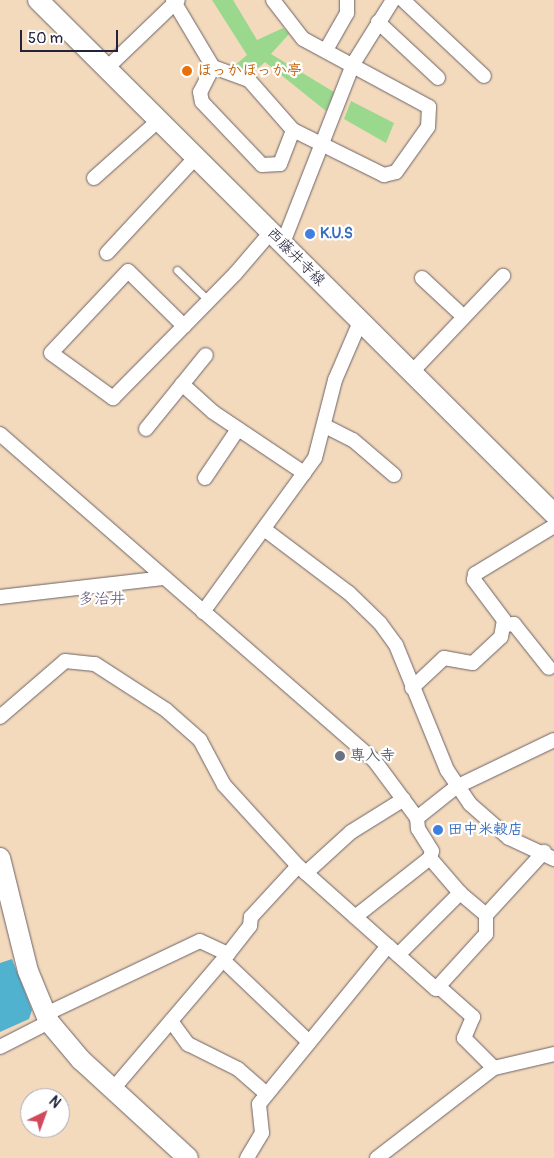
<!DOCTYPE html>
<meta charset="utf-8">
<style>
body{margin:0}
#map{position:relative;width:554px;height:1158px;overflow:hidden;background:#f4dabc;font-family:Pangolin,"Klee One",sans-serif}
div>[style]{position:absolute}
.green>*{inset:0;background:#99d88d}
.water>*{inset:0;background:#51b2d0}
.roads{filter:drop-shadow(0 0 1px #6c6268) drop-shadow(0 0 1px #6c6268)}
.lane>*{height:7px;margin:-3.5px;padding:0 3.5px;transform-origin:3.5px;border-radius:3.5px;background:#fff}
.street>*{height:14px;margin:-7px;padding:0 7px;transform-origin:7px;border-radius:7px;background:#fff}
.secondary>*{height:20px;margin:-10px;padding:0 10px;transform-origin:10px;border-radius:10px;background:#fff}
.dots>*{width:14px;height:14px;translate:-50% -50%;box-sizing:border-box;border:2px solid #fff;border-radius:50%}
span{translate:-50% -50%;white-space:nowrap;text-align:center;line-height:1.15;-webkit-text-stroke:4.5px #fff;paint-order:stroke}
.food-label{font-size:15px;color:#c56008;font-weight:700}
.left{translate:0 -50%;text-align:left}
.shop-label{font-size:15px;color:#366cbe;font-weight:700}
.street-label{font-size:15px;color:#22223b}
.worship-label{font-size:15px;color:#5b616d;font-weight:700}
.neighbourhood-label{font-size:16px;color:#5a4f71}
.north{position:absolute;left:20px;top:1088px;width:50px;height:50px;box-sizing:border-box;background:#fff;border:1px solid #a7a7b1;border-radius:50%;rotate:42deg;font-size:14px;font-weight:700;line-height:20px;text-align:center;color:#22223b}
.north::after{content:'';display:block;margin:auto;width:18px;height:22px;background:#d1495b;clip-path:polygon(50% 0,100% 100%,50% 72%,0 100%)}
.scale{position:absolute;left:20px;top:30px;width:98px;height:22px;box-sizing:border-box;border:2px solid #22223b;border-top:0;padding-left:6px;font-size:15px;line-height:18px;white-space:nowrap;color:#22223b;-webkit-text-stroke:4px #fff;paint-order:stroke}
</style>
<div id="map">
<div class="green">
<i style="clip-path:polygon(212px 0,233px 0,257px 40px,283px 28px,289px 34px,271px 54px,334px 92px,326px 111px,265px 62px,253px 73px,234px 66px,247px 55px)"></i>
<i style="clip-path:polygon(351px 101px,394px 123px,386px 143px,344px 119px)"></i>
</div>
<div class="water">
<i style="clip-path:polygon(12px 959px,32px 1010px,29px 1019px,0 1032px,0 963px)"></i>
</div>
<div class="roads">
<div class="lane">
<i style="left:177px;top:270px;width:45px;rotate:44.1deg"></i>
</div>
<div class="street">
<i style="left:173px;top:0;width:78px;rotate:59.2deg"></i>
<i style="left:213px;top:67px;width:38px;rotate:20deg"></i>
<i style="left:249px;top:80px;width:67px;rotate:48.7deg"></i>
<i style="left:293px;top:130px;width:102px;rotate:26.3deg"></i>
<i style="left:384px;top:175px;width:12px;rotate:-14deg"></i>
<i style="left:396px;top:172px;width:55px;rotate:-54.6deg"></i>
<i style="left:428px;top:127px;width:20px;rotate:-87deg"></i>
<i style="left:429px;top:107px;width:143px;rotate:-151.6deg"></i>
<i style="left:303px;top:39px;width:49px;rotate:-127.6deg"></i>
<i style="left:403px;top:0;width:111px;rotate:43.2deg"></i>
<i style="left:378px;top:22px;width:82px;rotate:43deg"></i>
<i style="left:326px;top:50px;width:43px;rotate:-60.4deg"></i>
<i style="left:347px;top:13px;width:13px;rotate:-90deg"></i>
<i style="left:213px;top:67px;width:28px;rotate:117deg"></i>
<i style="left:200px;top:92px;width:10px;rotate:79deg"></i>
<i style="left:202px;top:102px;width:87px;rotate:46.4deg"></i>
<i style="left:262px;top:165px;width:18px;rotate:-3deg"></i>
<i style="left:280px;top:164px;width:36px;rotate:-69deg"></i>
<i style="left:107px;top:68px;width:98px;rotate:-43.8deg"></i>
<i style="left:94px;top:178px;width:87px;rotate:-41.7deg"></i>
<i style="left:283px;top:243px;width:192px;rotate:-68.6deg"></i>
<i style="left:353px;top:64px;width:75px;rotate:-58deg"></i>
<i style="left:107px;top:253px;width:131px;rotate:-47.2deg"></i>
<i style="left:422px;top:278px;width:57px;rotate:42.9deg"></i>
<i style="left:184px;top:326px;width:78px;rotate:-135.5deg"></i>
<i style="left:128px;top:271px;width:112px;rotate:133.2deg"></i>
<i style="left:51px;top:353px;width:77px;rotate:36deg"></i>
<i style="left:113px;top:398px;width:101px;rotate:-45.4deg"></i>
<i style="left:184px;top:326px;width:73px;rotate:-45.6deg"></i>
<i style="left:235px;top:274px;width:55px;rotate:-49.4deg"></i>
<i style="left:411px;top:373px;width:134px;rotate:-46.5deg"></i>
<i style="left:182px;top:384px;width:42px;rotate:42.1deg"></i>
<i style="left:213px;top:412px;width:110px;rotate:33.8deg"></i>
<i style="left:325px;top:426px;width:31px;rotate:27deg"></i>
<i style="left:353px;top:440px;width:54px;rotate:40.5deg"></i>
<i style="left:146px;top:429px;width:95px;rotate:-51deg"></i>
<i style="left:0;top:434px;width:496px;rotate:41.1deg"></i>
<i style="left:374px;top:760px;width:72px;rotate:53.4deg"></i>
<i style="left:417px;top:818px;width:50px;rotate:-38.5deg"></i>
<i style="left:456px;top:787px;width:109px;rotate:-25.6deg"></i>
<i style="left:205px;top:478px;width:59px;rotate:-56deg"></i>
<i style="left:264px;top:529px;width:106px;rotate:37deg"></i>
<i style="left:349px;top:593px;width:43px;rotate:44.1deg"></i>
<i style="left:380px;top:623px;width:27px;rotate:54deg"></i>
<i style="left:396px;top:645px;width:135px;rotate:67.8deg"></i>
<i style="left:447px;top:770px;width:41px;rotate:55.9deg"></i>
<i style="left:470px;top:804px;width:52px;rotate:41.1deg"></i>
<i style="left:509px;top:838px;width:50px;rotate:25deg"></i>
<i style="left:0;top:597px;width:166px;rotate:-6.6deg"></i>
<i style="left:203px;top:612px;width:190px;rotate:-54deg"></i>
<i style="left:315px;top:458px;width:81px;rotate:-75.6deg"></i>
<i style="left:335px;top:380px;width:63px;rotate:-66.7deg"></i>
<i style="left:505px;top:625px;width:9px;rotate:-6deg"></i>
<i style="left:514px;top:624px;width:56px;rotate:51.5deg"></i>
<i style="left:412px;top:688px;width:44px;rotate:-43.2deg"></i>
<i style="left:444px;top:658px;width:29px;rotate:10deg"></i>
<i style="left:473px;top:663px;width:38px;rotate:-43deg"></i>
<i style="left:501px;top:637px;width:17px;rotate:-80deg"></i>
<i style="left:504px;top:620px;width:50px;rotate:-126.9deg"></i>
<i style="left:474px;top:580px;width:6px;rotate:-81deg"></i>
<i style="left:475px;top:574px;width:92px;rotate:-31.3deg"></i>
<i style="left:0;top:717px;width:86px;rotate:-40.7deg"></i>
<i style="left:65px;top:661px;width:30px;rotate:6deg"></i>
<i style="left:95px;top:664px;width:85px;rotate:32.9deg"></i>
<i style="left:166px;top:710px;width:45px;rotate:41.4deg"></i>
<i style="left:200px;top:740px;width:51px;rotate:61.9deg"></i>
<i style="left:224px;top:785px;width:110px;rotate:47.6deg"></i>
<i style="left:430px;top:858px;width:46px;rotate:49.4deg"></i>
<i style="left:306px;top:873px;width:110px;rotate:41.7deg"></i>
<i style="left:355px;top:917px;width:95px;rotate:-38.2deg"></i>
<i style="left:430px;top:858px;width:7px;rotate:-74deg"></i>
<i style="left:432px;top:851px;width:26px;rotate:-122deg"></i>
<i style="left:418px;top:829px;width:11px;rotate:-95deg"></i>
<i style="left:398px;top:955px;width:88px;rotate:-45deg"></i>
<i style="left:460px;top:893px;width:34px;rotate:40deg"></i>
<i style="left:223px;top:960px;width:119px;rotate:43.6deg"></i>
<i style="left:438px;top:986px;width:47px;rotate:41.5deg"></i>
<i style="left:473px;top:1017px;width:23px;rotate:113deg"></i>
<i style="left:464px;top:1038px;width:42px;rotate:45deg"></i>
<i style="left:46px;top:1014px;width:170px;rotate:-25.4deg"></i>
<i style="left:200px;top:941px;width:31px;rotate:25deg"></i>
<i style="left:228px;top:954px;width:36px;rotate:-52deg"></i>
<i style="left:250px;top:926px;width:9px;rotate:-84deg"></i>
<i style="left:251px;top:917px;width:69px;rotate:-47.3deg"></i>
<i style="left:298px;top:866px;width:11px;rotate:41deg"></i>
<i style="left:306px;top:873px;width:61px;rotate:-42.3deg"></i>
<i style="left:351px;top:832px;width:62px;rotate:-31.9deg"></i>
<i style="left:171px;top:1021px;width:29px;rotate:54deg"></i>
<i style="left:188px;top:1044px;width:56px;rotate:26.6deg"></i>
<i style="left:238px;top:1069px;width:38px;rotate:41deg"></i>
<i style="left:0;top:1047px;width:55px;rotate:-27deg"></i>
<i style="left:113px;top:1089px;width:177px;rotate:-49.6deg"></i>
<i style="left:247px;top:1158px;width:29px;rotate:-59deg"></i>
<i style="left:262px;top:1133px;width:29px;rotate:-96deg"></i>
<i style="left:259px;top:1104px;width:204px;rotate:-50.8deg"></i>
<i style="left:388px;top:946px;width:64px;rotate:41.9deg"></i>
<i style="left:436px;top:989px;width:74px;rotate:-47.7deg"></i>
<i style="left:486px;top:934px;width:19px;rotate:-90deg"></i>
<i style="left:486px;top:915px;width:86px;rotate:-47.4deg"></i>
<i style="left:377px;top:1158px;width:148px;rotate:-37.6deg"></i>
<i style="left:494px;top:1068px;width:62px;rotate:-13.1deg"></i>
</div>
<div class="secondary">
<i style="left:38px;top:0;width:728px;rotate:44.89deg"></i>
<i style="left:0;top:858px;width:116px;rotate:76.1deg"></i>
<i style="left:28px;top:971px;width:55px;rotate:67.6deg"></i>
<i style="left:49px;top:1022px;width:50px;rotate:49.9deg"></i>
<i style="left:81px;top:1060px;width:145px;rotate:42.5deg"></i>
</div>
</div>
<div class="dots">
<i style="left:187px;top:71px;background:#e8710a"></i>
<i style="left:310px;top:234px;background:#3f7fe0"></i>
<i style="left:340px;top:756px;background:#6b7280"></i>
<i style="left:438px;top:830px;background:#3f7fe0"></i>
</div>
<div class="food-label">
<span class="left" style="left:197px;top:71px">ほっかほっか亭</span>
</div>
<div class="shop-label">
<span class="left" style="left:320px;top:234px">K.U.S</span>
<span class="left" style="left:448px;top:830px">田中米穀店</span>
</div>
<div class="street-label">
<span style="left:296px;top:257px;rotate:45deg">西藤井寺線</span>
</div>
<div class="worship-label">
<span class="left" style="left:350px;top:756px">専入寺</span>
</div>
<div class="neighbourhood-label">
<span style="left:102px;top:599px">多治井</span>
</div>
<div class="north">N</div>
<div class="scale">50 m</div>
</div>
